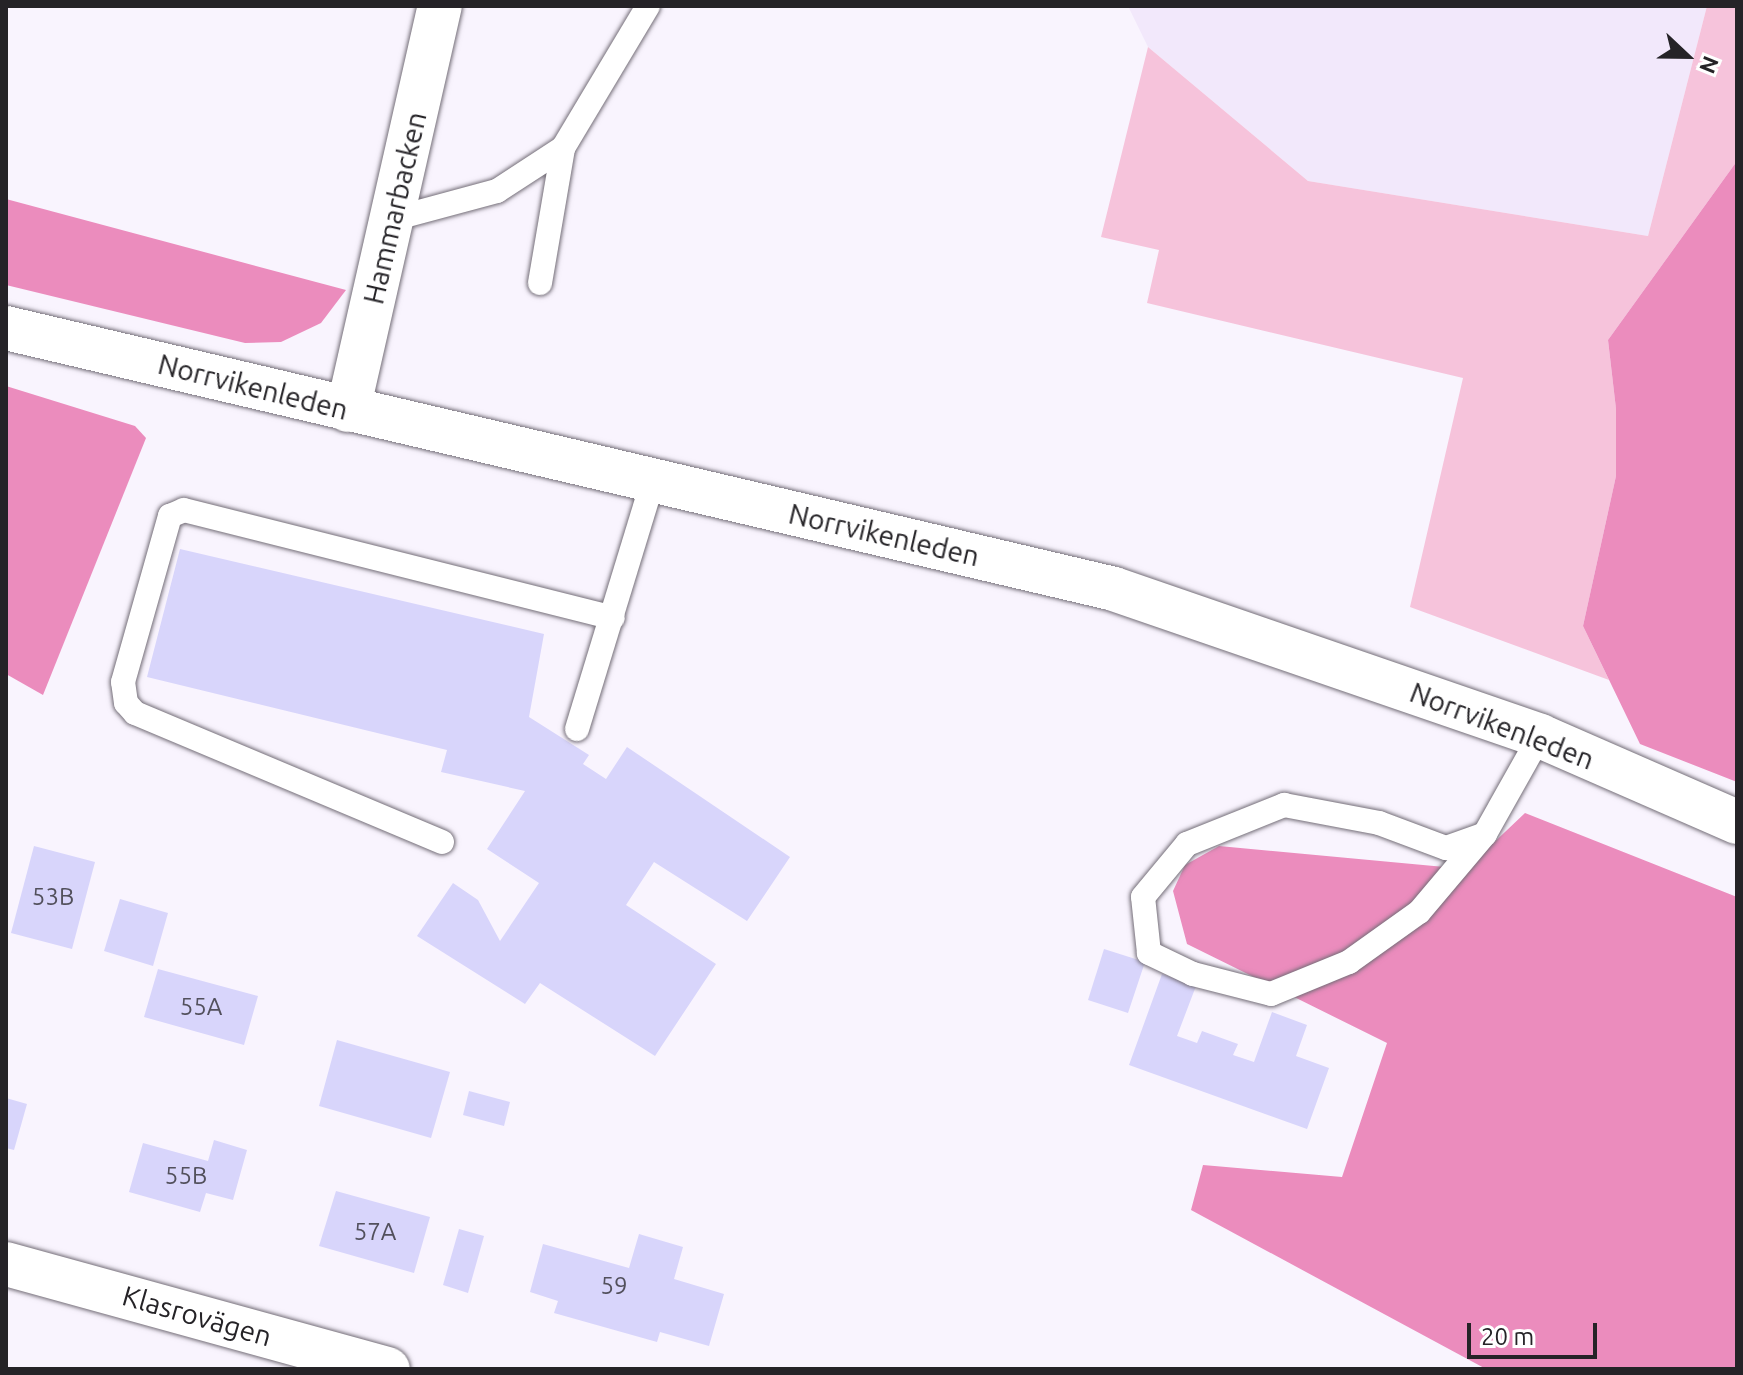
<!DOCTYPE html>
<meta charset="utf-8">
<style>
body{margin:0}
#map{position:relative;width:1743px;height:1375px;overflow:hidden;background:#f9f4fe;font-family:Ubuntu,sans-serif}
div>[style]{position:absolute}
.built>*{inset:0;background:#f2e8fb}
.green>*{inset:0;background:#f6c3db}
.forest>*{inset:0;background:#eb8cbd}
.building>*{inset:0;background:#d8d5fb}
.roads{filter:drop-shadow(0 0 2px #746e78) drop-shadow(0 0 2px #746e78)}
.service>*{height:24px;margin:-12px;padding:0 12px;transform-origin:12px;border-radius:12px;background:#fff}
.minor>*{height:44px;margin:-22px;padding:0 22px;transform-origin:22px;border-radius:22px;background:#fff}
.secondary>*{height:44px;margin:-22px;padding:0 22px;transform-origin:22px;border-radius:22px;background:#fff}
span{translate:-50% -50%;white-space:nowrap;text-align:center;line-height:1.15;-webkit-text-stroke:8px #fff;paint-order:stroke}
.number-label{font-size:24px;color:#52505c}
.number-label span{-webkit-text-stroke-width:0}
.street-label{font-size:28px;color:#252327}
.frame{position:absolute;inset:0;border:8px solid #252327;pointer-events:none}
.north{position:absolute;left:1647px;top:16px;width:80px;height:80px;-webkit-text-stroke:6px #fff;paint-order:stroke;rotate:112deg;font-size:22px;font-weight:700;line-height:32px;text-align:center;color:#252327}
.north::after{content:'';display:block;margin:auto;width:28px;height:36px;background:#252327;clip-path:polygon(50% 0,100% 100%,50% 72%,0 100%)}
.scale{position:absolute;left:1467px;top:1323px;width:130px;height:36px;box-sizing:border-box;border:4px solid #252327;border-top:0;padding-left:10px;font-size:24px;line-height:28px;white-space:nowrap;color:#252327;-webkit-text-stroke:6px #fff;paint-order:stroke}
</style>
<div id="map">
<div class="built">
<i style="clip-path:polygon(1128px 6px,1707px 6px,1648px 236px,1308px 181px,1148px 47px)"></i>
</div>
<div class="green">
<i style="clip-path:polygon(1707px 6px,1737px 6px,1737px 161px,1608px 340px,1616px 409px,1616px 476px,1583px 626px,1609px 680px,1410px 607px,1463px 378px,1147px 303px,1159px 250px,1101px 237px,1148px 47px,1308px 181px,1648px 236px)"></i>
</div>
<div class="forest">
<i style="clip-path:polygon(1737px 161px,1737px 782px,1640px 744px,1583px 626px,1616px 476px,1616px 409px,1608px 340px)"></i>
<i style="clip-path:polygon(6px 199px,346px 290px,321px 323px,281px 342px,245px 343px,6px 285px)"></i>
<i style="clip-path:polygon(6px 386px,135px 426px,146px 438px,43px 695px,6px 674px)"></i>
<i style="clip-path:polygon(1525px 813px,1737px 897px,1737px 1369px,1486px 1369px,1191px 1210px,1203px 1165px,1342px 1177px,1387px 1043px,1187px 944px,1173px 891px,1185px 865px,1219px 846px,1466px 869px)"></i>
</div>
<div class="building">
<i style="clip-path:polygon(180px 549px,544px 634px,529px 717px,589px 755px,583px 764px,606px 779px,627px 747px,790px 857px,747px 921px,654px 862px,626px 905px,716px 964px,655px 1056px,540px 983px,525px 1004px,417px 936px,453px 883px,478px 900px,500px 941px,539px 883px,487px 849px,525px 791px,441px 772px,447px 750px,147px 677px)"></i>
<i style="clip-path:polygon(34px 846px,95px 862px,72px 949px,11px 933px)"></i>
<i style="clip-path:polygon(120px 899px,168px 913px,153px 966px,104px 951px)"></i>
<i style="clip-path:polygon(1104px 949px,1145px 962px,1128px 1013px,1088px 1000px)"></i>
<i style="clip-path:polygon(158px 969px,258px 996px,244px 1045px,144px 1017px)"></i>
<i style="clip-path:polygon(1162px 974px,1196px 986px,1177px 1036px,1197px 1043px,1202px 1031px,1238px 1044px,1233px 1055px,1254px 1062px,1272px 1012px,1307px 1025px,1296px 1056px,1329px 1068px,1307px 1129px,1129px 1065px)"></i>
<i style="clip-path:polygon(337px 1040px,450px 1072px,431px 1138px,319px 1106px)"></i>
<i style="clip-path:polygon(469px 1091px,510px 1102px,504px 1126px,463px 1115px)"></i>
<i style="clip-path:polygon(6px 1098px,27px 1104px,14px 1150px,6px 1148px)"></i>
<i style="clip-path:polygon(214px 1140px,247px 1150px,233px 1200px,206px 1193px,200px 1212px,129px 1192px,143px 1143px,208px 1161px)"></i>
<i style="clip-path:polygon(336px 1191px,430px 1217px,414px 1273px,319px 1246px)"></i>
<i style="clip-path:polygon(459px 1229px,484px 1236px,468px 1293px,443px 1285px)"></i>
<i style="clip-path:polygon(639px 1234px,683px 1247px,674px 1279px,724px 1294px,709px 1346px,660px 1332px,657px 1342px,554px 1313px,558px 1301px,530px 1292px,543px 1244px,629px 1268px)"></i>
</div>
<div class="roads">
<div class="service">
<i style="left:393px;top:219px;width:108px;rotate:-15.1deg"></i>
<i style="left:497px;top:191px;width:79px;rotate:-33.1deg"></i>
<i style="left:563px;top:148px;width:165px;rotate:-59.1deg"></i>
<i style="left:540px;top:283px;width:137px;rotate:-80.3deg"></i>
<i style="left:577px;top:729px;width:259px;rotate:-73deg"></i>
<i style="left:1485px;top:834px;width:102px;rotate:130.2deg"></i>
<i style="left:1419px;top:912px;width:86px;rotate:144.5deg"></i>
<i style="left:1349px;top:962px;width:84px;rotate:157.7deg"></i>
<i style="left:1271px;top:994px;width:81px;rotate:-165.6deg"></i>
<i style="left:1193px;top:974px;width:49px;rotate:-154.5deg"></i>
<i style="left:1149px;top:953px;width:56px;rotate:-96.1deg"></i>
<i style="left:1143px;top:897px;width:69px;rotate:-50.3deg"></i>
<i style="left:1187px;top:844px;width:105px;rotate:-21.9deg"></i>
<i style="left:1284px;top:805px;width:97px;rotate:10.7deg"></i>
<i style="left:1379px;top:823px;width:72px;rotate:20.5deg"></i>
<i style="left:1446px;top:848px;width:41px;rotate:-19.7deg"></i>
<i style="left:1485px;top:834px;width:112px;rotate:-60.7deg"></i>
<i style="left:442px;top:842px;width:333px;rotate:-157.2deg"></i>
<i style="left:135px;top:713px;width:13px;rotate:-132deg"></i>
<i style="left:126px;top:703px;width:21px;rotate:-98deg"></i>
<i style="left:123px;top:682px;width:173px;rotate:-74.2deg"></i>
<i style="left:170px;top:516px;width:15px;rotate:-23deg"></i>
<i style="left:184px;top:510px;width:442px;rotate:14.1deg"></i>
</div>
<div class="minor">
<i style="left:348px;top:410px;width:414px;rotate:-77.2deg"></i>
<i style="left:6px;top:1264px;width:396px;rotate:15.4deg"></i>
</div>
<div class="secondary">
<i style="left:6px;top:328px;width:1138px;rotate:13.25deg"></i>
<i style="left:1114px;top:589px;width:451px;rotate:19deg"></i>
<i style="left:1540px;top:736px;width:215px;rotate:23.6deg"></i>
</div>
</div>
<div class="number-label">
<span style="left:53px;top:897px">53B</span>
<span style="left:201px;top:1007px">55A</span>
<span style="left:186px;top:1176px">55B</span>
<span style="left:375px;top:1232px">57A</span>
<span style="left:614px;top:1286px">59</span>
</div>
<div class="street-label">
<span style="left:395px;top:208px;rotate:-77deg">Hammarbacken</span>
<span style="left:253px;top:387px;rotate:14deg">Norrvikenleden</span>
<span style="left:884px;top:535px;rotate:13deg">Norrvikenleden</span>
<span style="left:1502px;top:726px;rotate:21deg">Norrvikenleden</span>
<span style="left:197px;top:1316px;rotate:16deg">Klasrovägen</span>
</div>
<div class="frame"></div>
<div class="north">N</div>
<div class="scale">20 m</div>
</div>
